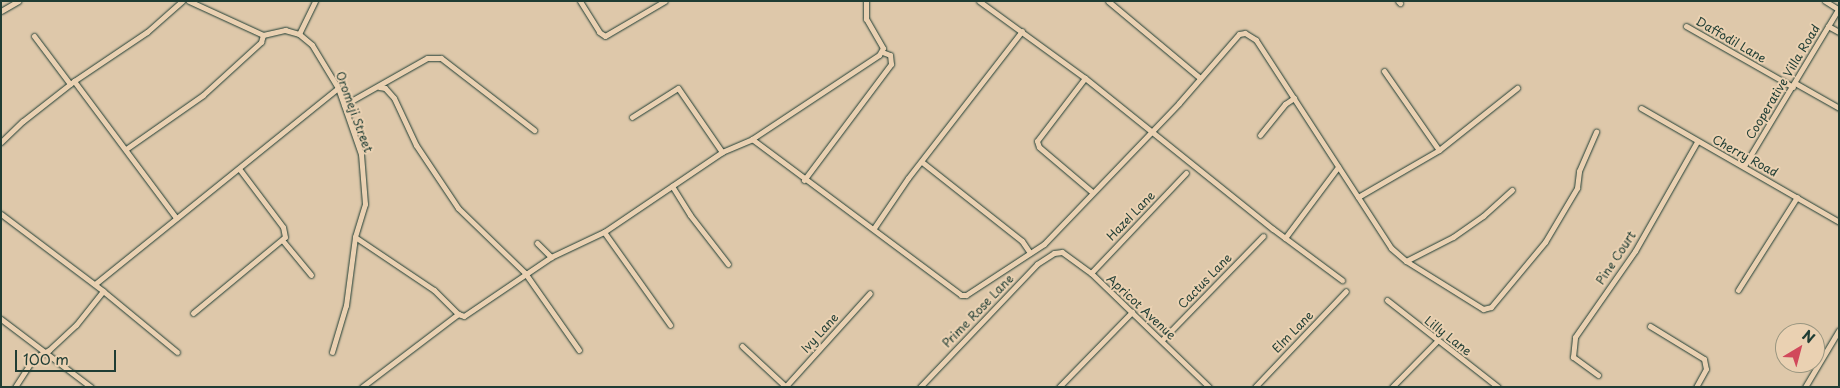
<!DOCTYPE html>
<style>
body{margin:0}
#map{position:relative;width:1840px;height:388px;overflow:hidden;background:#dec8aa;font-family:"Playpen Sans",sans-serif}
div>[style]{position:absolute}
.roads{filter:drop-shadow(0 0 1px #1f3d34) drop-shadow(0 0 1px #1f3d34)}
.minor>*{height:5px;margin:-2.5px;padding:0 2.5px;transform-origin:2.5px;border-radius:2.5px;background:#ead1b2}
span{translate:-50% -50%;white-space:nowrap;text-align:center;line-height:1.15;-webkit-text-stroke:4px #ead1b2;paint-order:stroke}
.street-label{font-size:12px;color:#1f3d34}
.frame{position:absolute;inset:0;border:2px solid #1f3d34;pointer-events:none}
.north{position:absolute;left:1775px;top:323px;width:50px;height:50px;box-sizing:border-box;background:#ead1b2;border:1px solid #999680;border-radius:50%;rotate:37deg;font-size:14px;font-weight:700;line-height:20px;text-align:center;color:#1f3d34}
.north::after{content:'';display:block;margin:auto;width:18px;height:22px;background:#d1495b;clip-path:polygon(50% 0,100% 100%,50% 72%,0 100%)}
.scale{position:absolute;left:15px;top:350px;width:101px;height:22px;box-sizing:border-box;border:2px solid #1f3d34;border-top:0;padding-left:6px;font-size:15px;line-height:18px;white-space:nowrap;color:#1f3d34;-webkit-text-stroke:4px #ead1b2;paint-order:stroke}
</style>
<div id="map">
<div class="roads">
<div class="minor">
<i style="left:189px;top:1px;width:81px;rotate:24.7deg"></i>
<i style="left:263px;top:35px;width:23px;rotate:-13deg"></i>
<i style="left:285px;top:30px;width:15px;rotate:16deg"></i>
<i style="left:299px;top:34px;width:17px;rotate:40deg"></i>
<i style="left:312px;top:45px;width:50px;rotate:58.8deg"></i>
<i style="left:338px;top:88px;width:70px;rotate:70.8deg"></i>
<i style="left:361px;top:154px;width:50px;rotate:85.4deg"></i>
<i style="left:365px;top:204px;width:34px;rotate:107deg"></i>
<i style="left:355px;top:237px;width:69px;rotate:97.5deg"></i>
<i style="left:346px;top:305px;width:49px;rotate:106.6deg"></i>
<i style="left:580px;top:1px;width:36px;rotate:58deg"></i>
<i style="left:599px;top:32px;width:7px;rotate:34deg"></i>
<i style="left:605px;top:36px;width:69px;rotate:-30.3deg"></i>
<i style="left:979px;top:1px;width:131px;rotate:36deg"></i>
<i style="left:1085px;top:78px;width:241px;rotate:38.8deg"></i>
<i style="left:1273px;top:229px;width:86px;rotate:36.5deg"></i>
<i style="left:1108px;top:1px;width:120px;rotate:39.9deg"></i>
<i style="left:1398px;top:1px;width:3px;rotate:45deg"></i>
<i style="left:1825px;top:1px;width:15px;rotate:32deg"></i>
<i style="left:1px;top:11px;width:20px;rotate:-30deg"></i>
<i style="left:1686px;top:26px;width:123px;rotate:29.7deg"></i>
<i style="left:1828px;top:26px;width:13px;rotate:29deg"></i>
<i style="left:299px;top:34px;width:37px;rotate:-64deg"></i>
<i style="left:34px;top:36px;width:60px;rotate:53.1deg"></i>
<i style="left:1384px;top:71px;width:96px;rotate:55.2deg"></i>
<i style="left:1085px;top:78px;width:79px;rotate:127.3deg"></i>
<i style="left:1037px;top:141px;width:6px;rotate:72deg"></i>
<i style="left:1039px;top:147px;width:70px;rotate:40.3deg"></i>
<i style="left:74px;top:81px;width:171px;rotate:53.3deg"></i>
<i style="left:1795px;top:83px;width:51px;rotate:29.6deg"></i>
<i style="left:379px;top:87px;width:6px;rotate:9deg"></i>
<i style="left:385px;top:88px;width:13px;rotate:48deg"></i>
<i style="left:394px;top:98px;width:52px;rotate:64.9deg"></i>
<i style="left:416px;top:145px;width:76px;rotate:56.3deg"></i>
<i style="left:458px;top:208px;width:93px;rotate:44.1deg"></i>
<i style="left:525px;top:273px;width:94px;rotate:55deg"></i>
<i style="left:344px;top:105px;width:95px;rotate:-29.5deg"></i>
<i style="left:427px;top:58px;width:14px"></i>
<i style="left:441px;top:58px;width:118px;rotate:37.7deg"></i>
<i style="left:1641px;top:108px;width:228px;rotate:29.9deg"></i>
<i style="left:632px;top:117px;width:54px;rotate:-32.2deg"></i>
<i style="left:678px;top:88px;width:78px;rotate:55.5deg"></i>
<i style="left:1260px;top:135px;width:40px;rotate:-51deg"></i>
<i style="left:1285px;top:104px;width:11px;rotate:-34deg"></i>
<i style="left:752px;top:139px;width:261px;rotate:36.7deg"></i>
<i style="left:961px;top:295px;width:5px"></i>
<i style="left:966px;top:295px;width:93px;rotate:-33.2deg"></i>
<i style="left:1044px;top:244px;width:195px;rotate:-46.2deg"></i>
<i style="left:1179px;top:103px;width:91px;rotate:-49deg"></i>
<i style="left:1239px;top:34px;width:6px;rotate:-9deg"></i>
<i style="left:1245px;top:33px;width:13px;rotate:32deg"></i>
<i style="left:1256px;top:40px;width:248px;rotate:57deg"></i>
<i style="left:1391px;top:248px;width:20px;rotate:41deg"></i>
<i style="left:1406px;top:261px;width:91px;rotate:31.9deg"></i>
<i style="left:1483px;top:309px;width:8px;rotate:-14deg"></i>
<i style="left:1491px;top:307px;width:85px;rotate:-50.3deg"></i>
<i style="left:1545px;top:242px;width:63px;rotate:-59.3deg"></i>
<i style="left:1577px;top:188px;width:17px;rotate:-83deg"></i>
<i style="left:1579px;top:171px;width:43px;rotate:-66.4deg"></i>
<i style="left:1px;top:142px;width:30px;rotate:-44deg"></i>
<i style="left:23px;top:121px;width:65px;rotate:-38.1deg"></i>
<i style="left:74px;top:81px;width:88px;rotate:-33.9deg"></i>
<i style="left:147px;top:32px;width:47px;rotate:-41.5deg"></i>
<i style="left:126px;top:149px;width:94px;rotate:-35deg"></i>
<i style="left:203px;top:95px;width:79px;rotate:-42.4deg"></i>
<i style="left:261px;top:42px;width:7px;rotate:-74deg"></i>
<i style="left:922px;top:162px;width:127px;rotate:38.3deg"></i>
<i style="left:1022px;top:241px;width:14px;rotate:56deg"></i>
<i style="left:1744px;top:166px;width:184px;rotate:-59deg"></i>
<i style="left:804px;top:180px;width:145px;rotate:-53.1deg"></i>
<i style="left:891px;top:64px;width:9px;rotate:-96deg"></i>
<i style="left:890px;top:55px;width:9px;rotate:-159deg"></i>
<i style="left:672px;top:186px;width:34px;rotate:58deg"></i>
<i style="left:690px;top:215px;width:62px;rotate:52.2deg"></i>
<i style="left:1358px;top:197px;width:94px;rotate:-30.1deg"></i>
<i style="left:1439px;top:150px;width:100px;rotate:-38.5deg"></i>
<i style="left:1px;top:214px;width:128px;rotate:37deg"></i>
<i style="left:103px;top:291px;width:96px;rotate:39.5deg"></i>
<i style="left:874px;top:228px;width:60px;rotate:-55.8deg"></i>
<i style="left:908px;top:178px;width:186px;rotate:-52.2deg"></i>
<i style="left:604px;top:232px;width:114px;rotate:54.6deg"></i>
<i style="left:355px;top:237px;width:95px;rotate:33.9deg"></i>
<i style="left:434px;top:290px;width:34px;rotate:45deg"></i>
<i style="left:458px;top:314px;width:6px;rotate:18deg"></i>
<i style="left:464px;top:316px;width:105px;rotate:-34.1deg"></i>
<i style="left:551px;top:257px;width:59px;rotate:-25.3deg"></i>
<i style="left:604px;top:232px;width:143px;rotate:-34.1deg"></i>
<i style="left:722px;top:152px;width:33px;rotate:-23deg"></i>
<i style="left:752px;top:139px;width:152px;rotate:-33.5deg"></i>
<i style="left:879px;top:55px;width:8px;rotate:-60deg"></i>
<i style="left:883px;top:48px;width:34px;rotate:-120deg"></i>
<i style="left:866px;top:19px;width:18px;rotate:-90deg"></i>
<i style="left:1285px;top:238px;width:89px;rotate:-53.3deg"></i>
<i style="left:283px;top:241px;width:44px;rotate:50.5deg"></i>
<i style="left:537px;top:243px;width:20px;rotate:45deg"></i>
<i style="left:1406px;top:261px;width:53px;rotate:-27.1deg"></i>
<i style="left:1453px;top:237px;width:37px;rotate:-35deg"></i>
<i style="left:1483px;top:216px;width:39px;rotate:-42deg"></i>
<i style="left:1091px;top:273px;width:138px;rotate:-46.5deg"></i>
<i style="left:95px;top:284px;width:312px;rotate:-38.9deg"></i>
<i style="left:1738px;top:290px;width:110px;rotate:-57.6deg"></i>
<i style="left:1387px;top:300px;width:141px;rotate:38.1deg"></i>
<i style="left:193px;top:313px;width:119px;rotate:-39.6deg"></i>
<i style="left:285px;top:237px;width:10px;rotate:-101deg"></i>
<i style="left:283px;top:227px;width:71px;rotate:-127deg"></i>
<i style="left:1px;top:319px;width:113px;rotate:37.1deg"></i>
<i style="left:1650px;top:326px;width:63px;rotate:31.4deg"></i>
<i style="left:1704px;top:359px;width:10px;rotate:79deg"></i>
<i style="left:1706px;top:369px;width:21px;rotate:119deg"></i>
<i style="left:1162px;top:340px;width:145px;rotate:-45.8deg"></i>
<i style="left:742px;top:346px;width:60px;rotate:43deg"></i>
<i style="left:1598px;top:375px;width:31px;rotate:-144deg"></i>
<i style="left:1573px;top:357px;width:20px;rotate:-84deg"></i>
<i style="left:1575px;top:337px;width:105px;rotate:-55.1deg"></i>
<i style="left:1635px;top:251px;width:125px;rotate:-60.4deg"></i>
<i style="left:786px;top:386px;width:125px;rotate:-47.9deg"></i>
<i style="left:15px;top:387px;width:35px;rotate:-57deg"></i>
<i style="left:34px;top:358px;width:17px;rotate:-28deg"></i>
<i style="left:49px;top:350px;width:37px;rotate:-43deg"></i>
<i style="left:76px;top:325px;width:43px;rotate:-51.5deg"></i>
<i style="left:362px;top:387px;width:121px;rotate:-37.2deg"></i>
<i style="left:920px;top:387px;width:170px;rotate:-46.4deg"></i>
<i style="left:1037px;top:264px;width:20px;rotate:-33deg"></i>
<i style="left:1054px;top:253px;width:8px;rotate:-7deg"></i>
<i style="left:1062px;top:252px;width:36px;rotate:36deg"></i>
<i style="left:1091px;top:273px;width:164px;rotate:44deg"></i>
<i style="left:1059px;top:387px;width:105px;rotate:-45.8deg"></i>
<i style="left:1255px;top:387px;width:132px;rotate:-46.5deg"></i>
<i style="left:1392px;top:387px;width:64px;rotate:-45.6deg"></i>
<i style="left:1805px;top:387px;width:66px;rotate:-59.2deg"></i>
</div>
</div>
<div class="street-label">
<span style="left:1731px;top:40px;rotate:30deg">Daffodil Lane</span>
<span style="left:1783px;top:82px;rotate:-59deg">Cooperative Villa Road</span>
<span style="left:354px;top:112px;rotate:70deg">Oromeji Street</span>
<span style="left:1745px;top:156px;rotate:29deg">Cherry Road</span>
<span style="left:1131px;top:216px;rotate:-46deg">Hazel Lane</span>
<span style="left:1616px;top:258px;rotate:-56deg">Pine Court</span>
<span style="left:1205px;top:281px;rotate:-46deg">Cactus Lane</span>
<span style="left:1141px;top:307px;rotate:43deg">Apricot Avenue</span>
<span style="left:978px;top:311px;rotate:-46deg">Prime Rose Lane</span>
<span style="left:1293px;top:332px;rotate:-46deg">Elm Lane</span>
<span style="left:820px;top:333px;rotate:-48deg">Ivy Lane</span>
<span style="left:1448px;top:336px;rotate:38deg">Lilly Lane</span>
</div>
<div class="frame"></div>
<div class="north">N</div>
<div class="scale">100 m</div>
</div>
